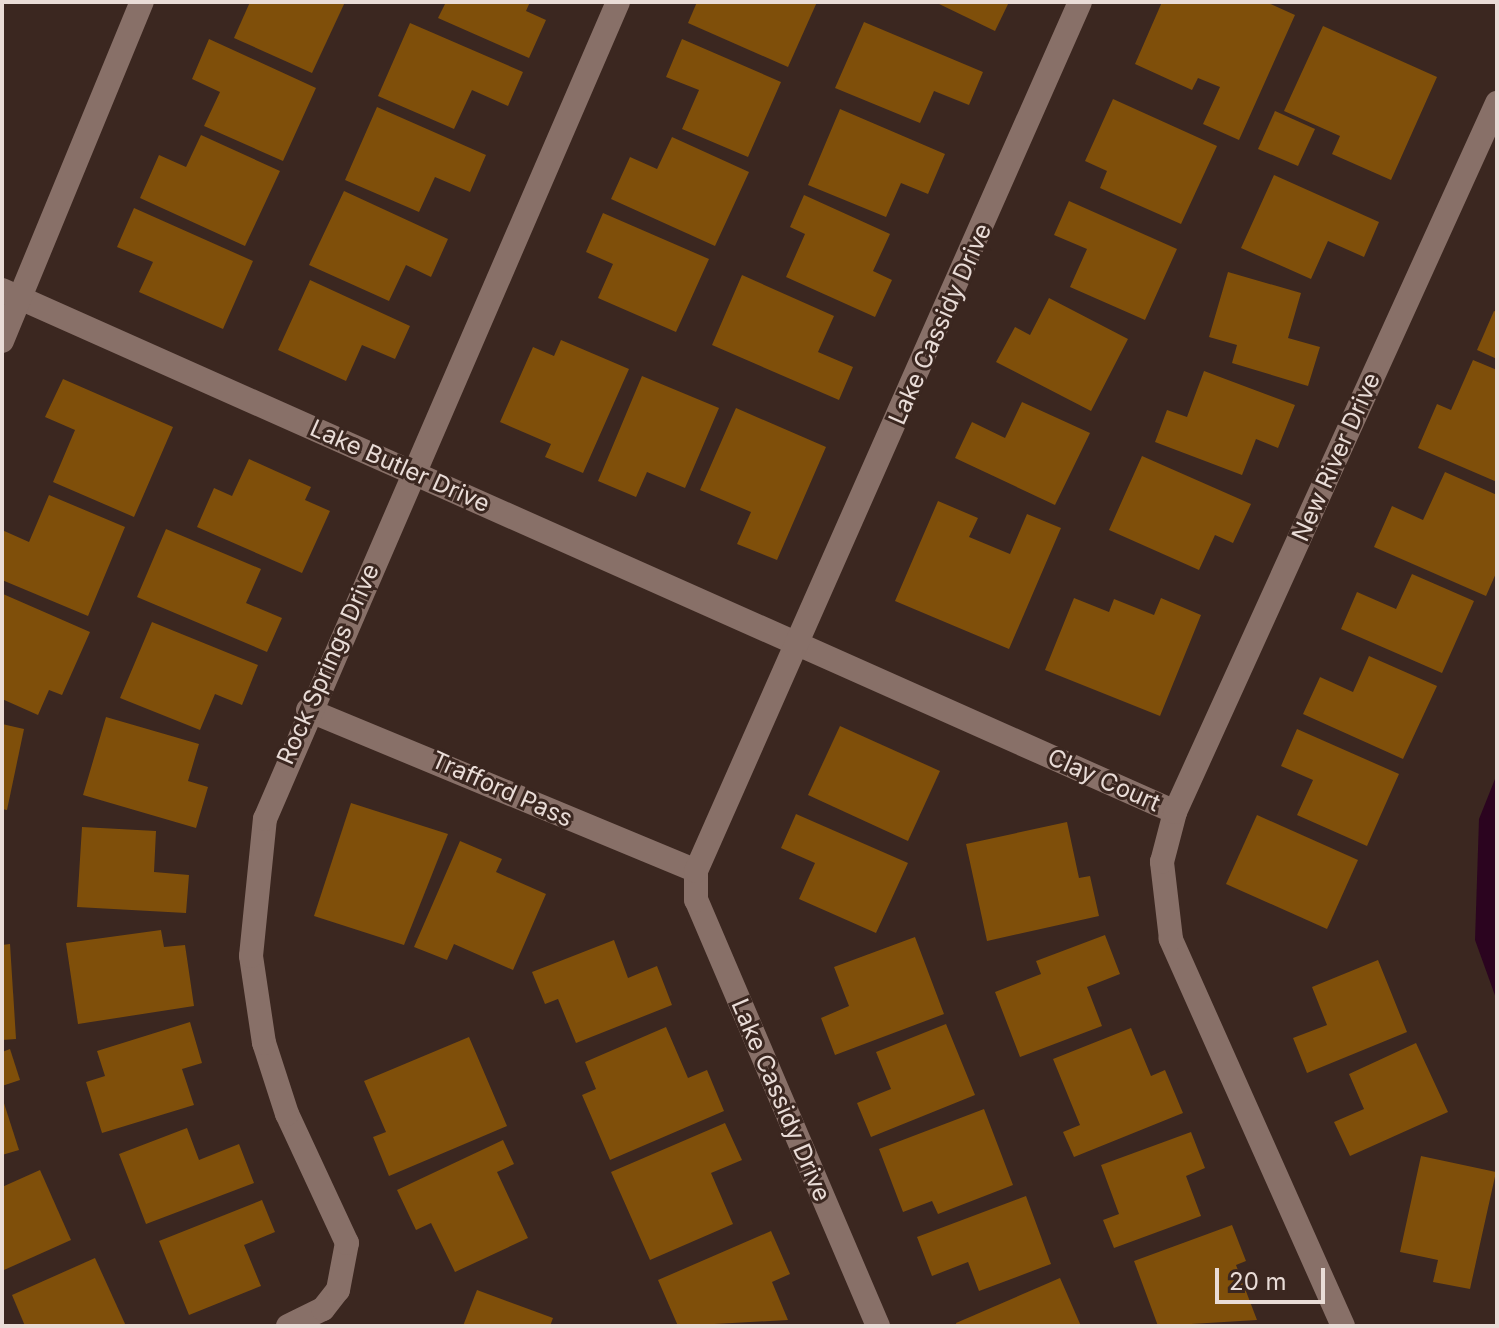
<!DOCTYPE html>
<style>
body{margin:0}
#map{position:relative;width:1499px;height:1328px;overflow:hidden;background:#3b2720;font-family:Inter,sans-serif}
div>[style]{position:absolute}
.water>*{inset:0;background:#2b041f}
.building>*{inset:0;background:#7f4f0a}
.minor>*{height:24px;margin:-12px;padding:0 12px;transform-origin:12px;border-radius:12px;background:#887068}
span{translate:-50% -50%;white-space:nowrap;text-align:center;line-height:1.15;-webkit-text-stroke:6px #3b2720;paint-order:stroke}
.street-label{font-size:24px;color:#e9dcd7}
.frame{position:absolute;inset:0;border:4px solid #e9dcd7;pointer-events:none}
.scale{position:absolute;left:1215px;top:1268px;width:110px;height:36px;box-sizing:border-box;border:4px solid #e9dcd7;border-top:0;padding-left:10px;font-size:24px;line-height:28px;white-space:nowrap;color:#e9dcd7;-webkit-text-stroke:6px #3b2720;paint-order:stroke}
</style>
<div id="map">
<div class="water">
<i style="clip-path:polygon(1497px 774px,1497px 1001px,1475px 940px,1479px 819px)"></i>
</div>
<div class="building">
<i style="clip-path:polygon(250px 2px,345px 2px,312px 73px,234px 38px)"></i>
<i style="clip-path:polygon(446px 2px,530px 2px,526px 11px,546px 20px,529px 58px,438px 18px)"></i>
<i style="clip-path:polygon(697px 2px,817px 2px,788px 67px,688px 23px)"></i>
<i style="clip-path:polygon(935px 2px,1009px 2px,995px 31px)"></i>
<i style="clip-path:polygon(1162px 2px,1266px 2px,1295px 15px,1239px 140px,1203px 124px,1220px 87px,1198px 78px,1192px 90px,1135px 64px)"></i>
<i style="clip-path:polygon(864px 22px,983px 72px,969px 105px,934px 91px,920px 123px,835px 88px)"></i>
<i style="clip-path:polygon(410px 23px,523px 72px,508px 106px,472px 90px,454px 129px,378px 96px)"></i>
<i style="clip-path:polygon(1323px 26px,1437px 77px,1391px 180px,1332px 154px,1340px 136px,1284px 111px)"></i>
<i style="clip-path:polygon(209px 39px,316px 88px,283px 161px,204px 126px,220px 92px,192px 79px)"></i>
<i style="clip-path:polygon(682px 39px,781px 82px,748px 157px,682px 129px,699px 90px,666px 77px)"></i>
<i style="clip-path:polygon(1113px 99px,1217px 146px,1181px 224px,1100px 188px,1107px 171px,1085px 161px)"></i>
<i style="clip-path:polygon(377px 107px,486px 155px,470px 192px,435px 177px,419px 212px,345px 180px)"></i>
<i style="clip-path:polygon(840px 109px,945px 154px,928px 194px,901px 183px,886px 217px,808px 185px)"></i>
<i style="clip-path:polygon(1275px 111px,1315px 129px,1298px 166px,1258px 149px)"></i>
<i style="clip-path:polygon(201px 135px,280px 171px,245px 246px,140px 198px,159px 155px,186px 167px)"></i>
<i style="clip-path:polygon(672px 137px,749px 172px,715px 246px,611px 199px,630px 157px,657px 169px)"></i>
<i style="clip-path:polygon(1274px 175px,1379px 222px,1364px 257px,1328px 241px,1311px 279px,1241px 248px)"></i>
<i style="clip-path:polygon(344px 191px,448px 239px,431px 277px,406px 265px,389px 301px,309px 265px)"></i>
<i style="clip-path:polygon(804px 195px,890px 234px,873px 271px,892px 280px,875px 317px,786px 277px,805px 234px,790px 227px)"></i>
<i style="clip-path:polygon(1069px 201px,1177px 249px,1145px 320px,1070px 287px,1087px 249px,1054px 235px)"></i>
<i style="clip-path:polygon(134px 208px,253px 261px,223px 329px,139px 292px,153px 262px,117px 247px)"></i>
<i style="clip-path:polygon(603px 213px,709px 259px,676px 332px,598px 298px,613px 264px,586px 252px)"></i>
<i style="clip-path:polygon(1228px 272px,1301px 293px,1288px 338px,1320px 347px,1308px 386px,1232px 363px,1237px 345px,1209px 337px)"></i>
<i style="clip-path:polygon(742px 275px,834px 316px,818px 352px,853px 367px,839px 400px,712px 345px)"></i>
<i style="clip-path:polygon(310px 280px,410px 326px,395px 359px,362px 345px,346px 381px,278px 350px)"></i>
<i style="clip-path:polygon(1049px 298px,1128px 339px,1091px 411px,996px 362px,1015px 327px,1030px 335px)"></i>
<i style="clip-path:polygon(1494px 311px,1497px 312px,1497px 359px,1477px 350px)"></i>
<i style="clip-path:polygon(561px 340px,629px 369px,583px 473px,545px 457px,551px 444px,500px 422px,533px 347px,554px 356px)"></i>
<i style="clip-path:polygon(1473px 360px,1497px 370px,1497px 482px,1418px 448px,1437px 404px,1451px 410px)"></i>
<i style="clip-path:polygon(1204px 371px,1295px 405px,1278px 448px,1256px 439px,1242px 475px,1155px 442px,1167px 410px,1187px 417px)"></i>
<i style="clip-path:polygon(642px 376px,719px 408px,685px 488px,647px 472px,636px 497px,598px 481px)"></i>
<i style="clip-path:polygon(63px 379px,173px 427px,134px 517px,53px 482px,75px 430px,45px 417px)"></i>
<i style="clip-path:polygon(1022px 402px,1090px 433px,1055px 505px,955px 458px,972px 422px,1005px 438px)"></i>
<i style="clip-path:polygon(736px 408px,826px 447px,777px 560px,737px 544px,751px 512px,700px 490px)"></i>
<i style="clip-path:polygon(1142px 456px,1251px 504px,1233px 543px,1215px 535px,1199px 570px,1109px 530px)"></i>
<i style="clip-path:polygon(249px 459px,311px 487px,305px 500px,330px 511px,302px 573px,197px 527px,214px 488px,232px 496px)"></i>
<i style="clip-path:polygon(1445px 472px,1497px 495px,1497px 571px,1486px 596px,1374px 547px,1392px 506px,1423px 520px)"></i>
<i style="clip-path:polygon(49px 495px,125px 527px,88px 616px,2px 580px,2px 530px,29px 542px)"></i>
<i style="clip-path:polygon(938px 501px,978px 518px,969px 537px,1010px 554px,1027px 514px,1061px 528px,1009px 649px,895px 601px)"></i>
<i style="clip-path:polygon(166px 529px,261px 569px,246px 603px,282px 618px,267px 652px,137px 597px)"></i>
<i style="clip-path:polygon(1412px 574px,1474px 601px,1442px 673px,1341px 629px,1357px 592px,1396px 609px)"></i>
<i style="clip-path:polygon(3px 594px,90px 632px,62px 695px,49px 690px,38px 715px,2px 699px)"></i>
<i style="clip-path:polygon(1074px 598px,1109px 612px,1114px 599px,1154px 615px,1161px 598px,1201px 615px,1160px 716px,1045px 670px)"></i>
<i style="clip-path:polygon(152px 622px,258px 665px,242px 705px,215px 694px,200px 730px,120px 698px)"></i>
<i style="clip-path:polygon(1369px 656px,1437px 686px,1403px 759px,1303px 714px,1320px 677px,1353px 692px)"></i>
<i style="clip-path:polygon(106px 717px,199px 744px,188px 781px,208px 787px,196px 828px,83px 795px)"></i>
<i style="clip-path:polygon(2px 724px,24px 729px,7px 810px,2px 809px)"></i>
<i style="clip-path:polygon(840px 726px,940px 771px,908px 841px,808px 795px)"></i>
<i style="clip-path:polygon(1297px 729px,1399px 774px,1367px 846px,1297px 815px,1313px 780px,1281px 766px)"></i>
<i style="clip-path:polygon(351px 803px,448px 834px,404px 945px,314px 916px)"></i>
<i style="clip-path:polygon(796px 814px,908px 863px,876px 933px,799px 899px,815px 863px,781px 848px)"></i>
<i style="clip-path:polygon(1257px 815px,1358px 860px,1327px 929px,1226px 884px)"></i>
<i style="clip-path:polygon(1067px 822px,1079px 878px,1090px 876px,1099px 916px,987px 941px,966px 844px)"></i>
<i style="clip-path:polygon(82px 827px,156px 831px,154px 872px,189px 875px,186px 913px,77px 907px)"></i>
<i style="clip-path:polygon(460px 841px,502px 859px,496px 872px,546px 894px,513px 970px,454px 944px,447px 960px,414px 947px)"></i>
<i style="clip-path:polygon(161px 930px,164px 947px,185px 945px,194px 1006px,78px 1024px,66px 943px)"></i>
<i style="clip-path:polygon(1105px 935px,1120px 974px,1087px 987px,1102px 1026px,1020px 1057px,995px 992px,1041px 974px,1036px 961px)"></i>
<i style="clip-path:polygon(915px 937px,944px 1014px,835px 1055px,821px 1018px,849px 1006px,834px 967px)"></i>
<i style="clip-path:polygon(614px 940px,628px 978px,657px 966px,672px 1005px,576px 1043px,558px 999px,545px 1004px,532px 972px)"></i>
<i style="clip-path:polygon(10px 944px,16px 1039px,2px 1040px,2px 945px)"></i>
<i style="clip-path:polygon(1378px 960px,1407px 1032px,1307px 1073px,1293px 1038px,1327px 1025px,1312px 987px)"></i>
<i style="clip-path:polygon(190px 1022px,202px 1063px,182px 1069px,194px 1105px,102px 1133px,86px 1082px,105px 1076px,97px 1051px)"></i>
<i style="clip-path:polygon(946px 1024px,975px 1095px,871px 1137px,857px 1103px,891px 1089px,876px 1052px)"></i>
<i style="clip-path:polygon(666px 1027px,688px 1078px,707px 1070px,724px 1111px,610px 1160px,582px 1095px,596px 1089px,585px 1062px)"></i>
<i style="clip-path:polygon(1131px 1028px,1151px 1076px,1165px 1070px,1183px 1113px,1074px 1157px,1063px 1132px,1080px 1125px,1053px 1059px)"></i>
<i style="clip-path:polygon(469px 1037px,507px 1126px,389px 1176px,373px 1137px,386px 1132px,364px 1081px)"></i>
<i style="clip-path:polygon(1416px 1043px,1448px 1112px,1350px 1156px,1334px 1122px,1364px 1109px,1349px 1074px)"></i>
<i style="clip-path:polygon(10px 1049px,20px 1080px,2px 1086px,2px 1052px)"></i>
<i style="clip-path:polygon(2px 1097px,19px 1150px,2px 1155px)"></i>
<i style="clip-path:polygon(984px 1109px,1013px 1185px,938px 1214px,932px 1201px,903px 1212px,879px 1149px)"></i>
<i style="clip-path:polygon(725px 1123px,742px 1160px,711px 1173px,733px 1224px,650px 1260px,611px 1172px)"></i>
<i style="clip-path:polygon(187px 1128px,199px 1160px,239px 1144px,254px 1183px,146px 1224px,119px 1154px)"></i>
<i style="clip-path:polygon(1191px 1132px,1205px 1168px,1186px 1176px,1201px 1216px,1114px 1248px,1103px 1220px,1119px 1214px,1101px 1165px)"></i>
<i style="clip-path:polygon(503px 1140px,514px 1164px,497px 1172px,528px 1238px,455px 1272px,431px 1223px,416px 1230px,397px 1190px)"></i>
<i style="clip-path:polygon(1421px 1156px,1496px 1172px,1470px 1289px,1433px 1282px,1438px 1260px,1400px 1252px)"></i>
<i style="clip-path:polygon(40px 1170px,71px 1240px,4px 1270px,2px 1187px)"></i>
<i style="clip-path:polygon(1026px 1196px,1051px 1264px,979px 1291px,968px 1262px,932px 1276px,917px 1237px)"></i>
<i style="clip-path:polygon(262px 1200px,275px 1232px,244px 1245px,261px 1286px,189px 1315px,159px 1241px)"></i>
<i style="clip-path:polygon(1232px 1225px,1246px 1261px,1236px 1265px,1257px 1320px,1158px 1326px,1134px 1261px)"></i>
<i style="clip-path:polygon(771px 1231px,790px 1274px,772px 1282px,788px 1320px,678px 1326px,658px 1280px)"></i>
<i style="clip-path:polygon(95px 1258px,126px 1326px,25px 1326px,12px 1295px)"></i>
<i style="clip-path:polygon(1060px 1278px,1081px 1326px,957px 1326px,956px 1323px)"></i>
<i style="clip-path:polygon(477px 1290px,553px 1318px,550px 1326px,463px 1326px)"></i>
</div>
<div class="minor">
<i style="left:2px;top:290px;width:1284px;rotate:23.99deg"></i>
<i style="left:2px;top:341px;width:367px;rotate:-67.6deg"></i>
<i style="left:308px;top:710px;width:420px;rotate:22.5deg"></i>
<i style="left:288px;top:1326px;width:39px;rotate:-26deg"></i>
<i style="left:323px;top:1309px;width:24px;rotate:-52deg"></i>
<i style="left:338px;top:1290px;width:48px;rotate:-79.2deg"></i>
<i style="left:347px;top:1243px;width:142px;rotate:-114.9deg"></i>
<i style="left:287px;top:1114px;width:75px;rotate:-107.9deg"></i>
<i style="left:264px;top:1043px;width:88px;rotate:-98.5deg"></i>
<i style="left:251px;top:956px;width:138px;rotate:-84.2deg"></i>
<i style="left:265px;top:819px;width:890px;rotate:-66.63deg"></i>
<i style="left:878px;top:1326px;width:463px;rotate:-113.1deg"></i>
<i style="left:696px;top:900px;width:29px;rotate:-90deg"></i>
<i style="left:696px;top:871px;width:950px;rotate:-66.16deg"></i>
<i style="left:1343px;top:1326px;width:424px;rotate:-114deg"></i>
<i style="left:1171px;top:939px;width:78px;rotate:-96.7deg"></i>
<i style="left:1162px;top:862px;width:52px;rotate:-75.4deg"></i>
<i style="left:1175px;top:812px;width:779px;rotate:-65.57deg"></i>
</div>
<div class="street-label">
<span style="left:940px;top:324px;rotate:-66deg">Lake Cassidy Drive</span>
<span style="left:1336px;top:457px;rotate:-66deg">New River Drive</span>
<span style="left:400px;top:466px;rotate:24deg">Lake Butler Drive</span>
<span style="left:328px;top:664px;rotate:-66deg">Rock Springs Drive</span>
<span style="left:1104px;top:780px;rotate:24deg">Clay Court</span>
<span style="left:502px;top:789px;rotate:24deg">Trafford Pass</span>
<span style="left:781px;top:1100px;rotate:67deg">Lake Cassidy Drive</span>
</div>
<div class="frame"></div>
<div class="scale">20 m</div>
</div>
